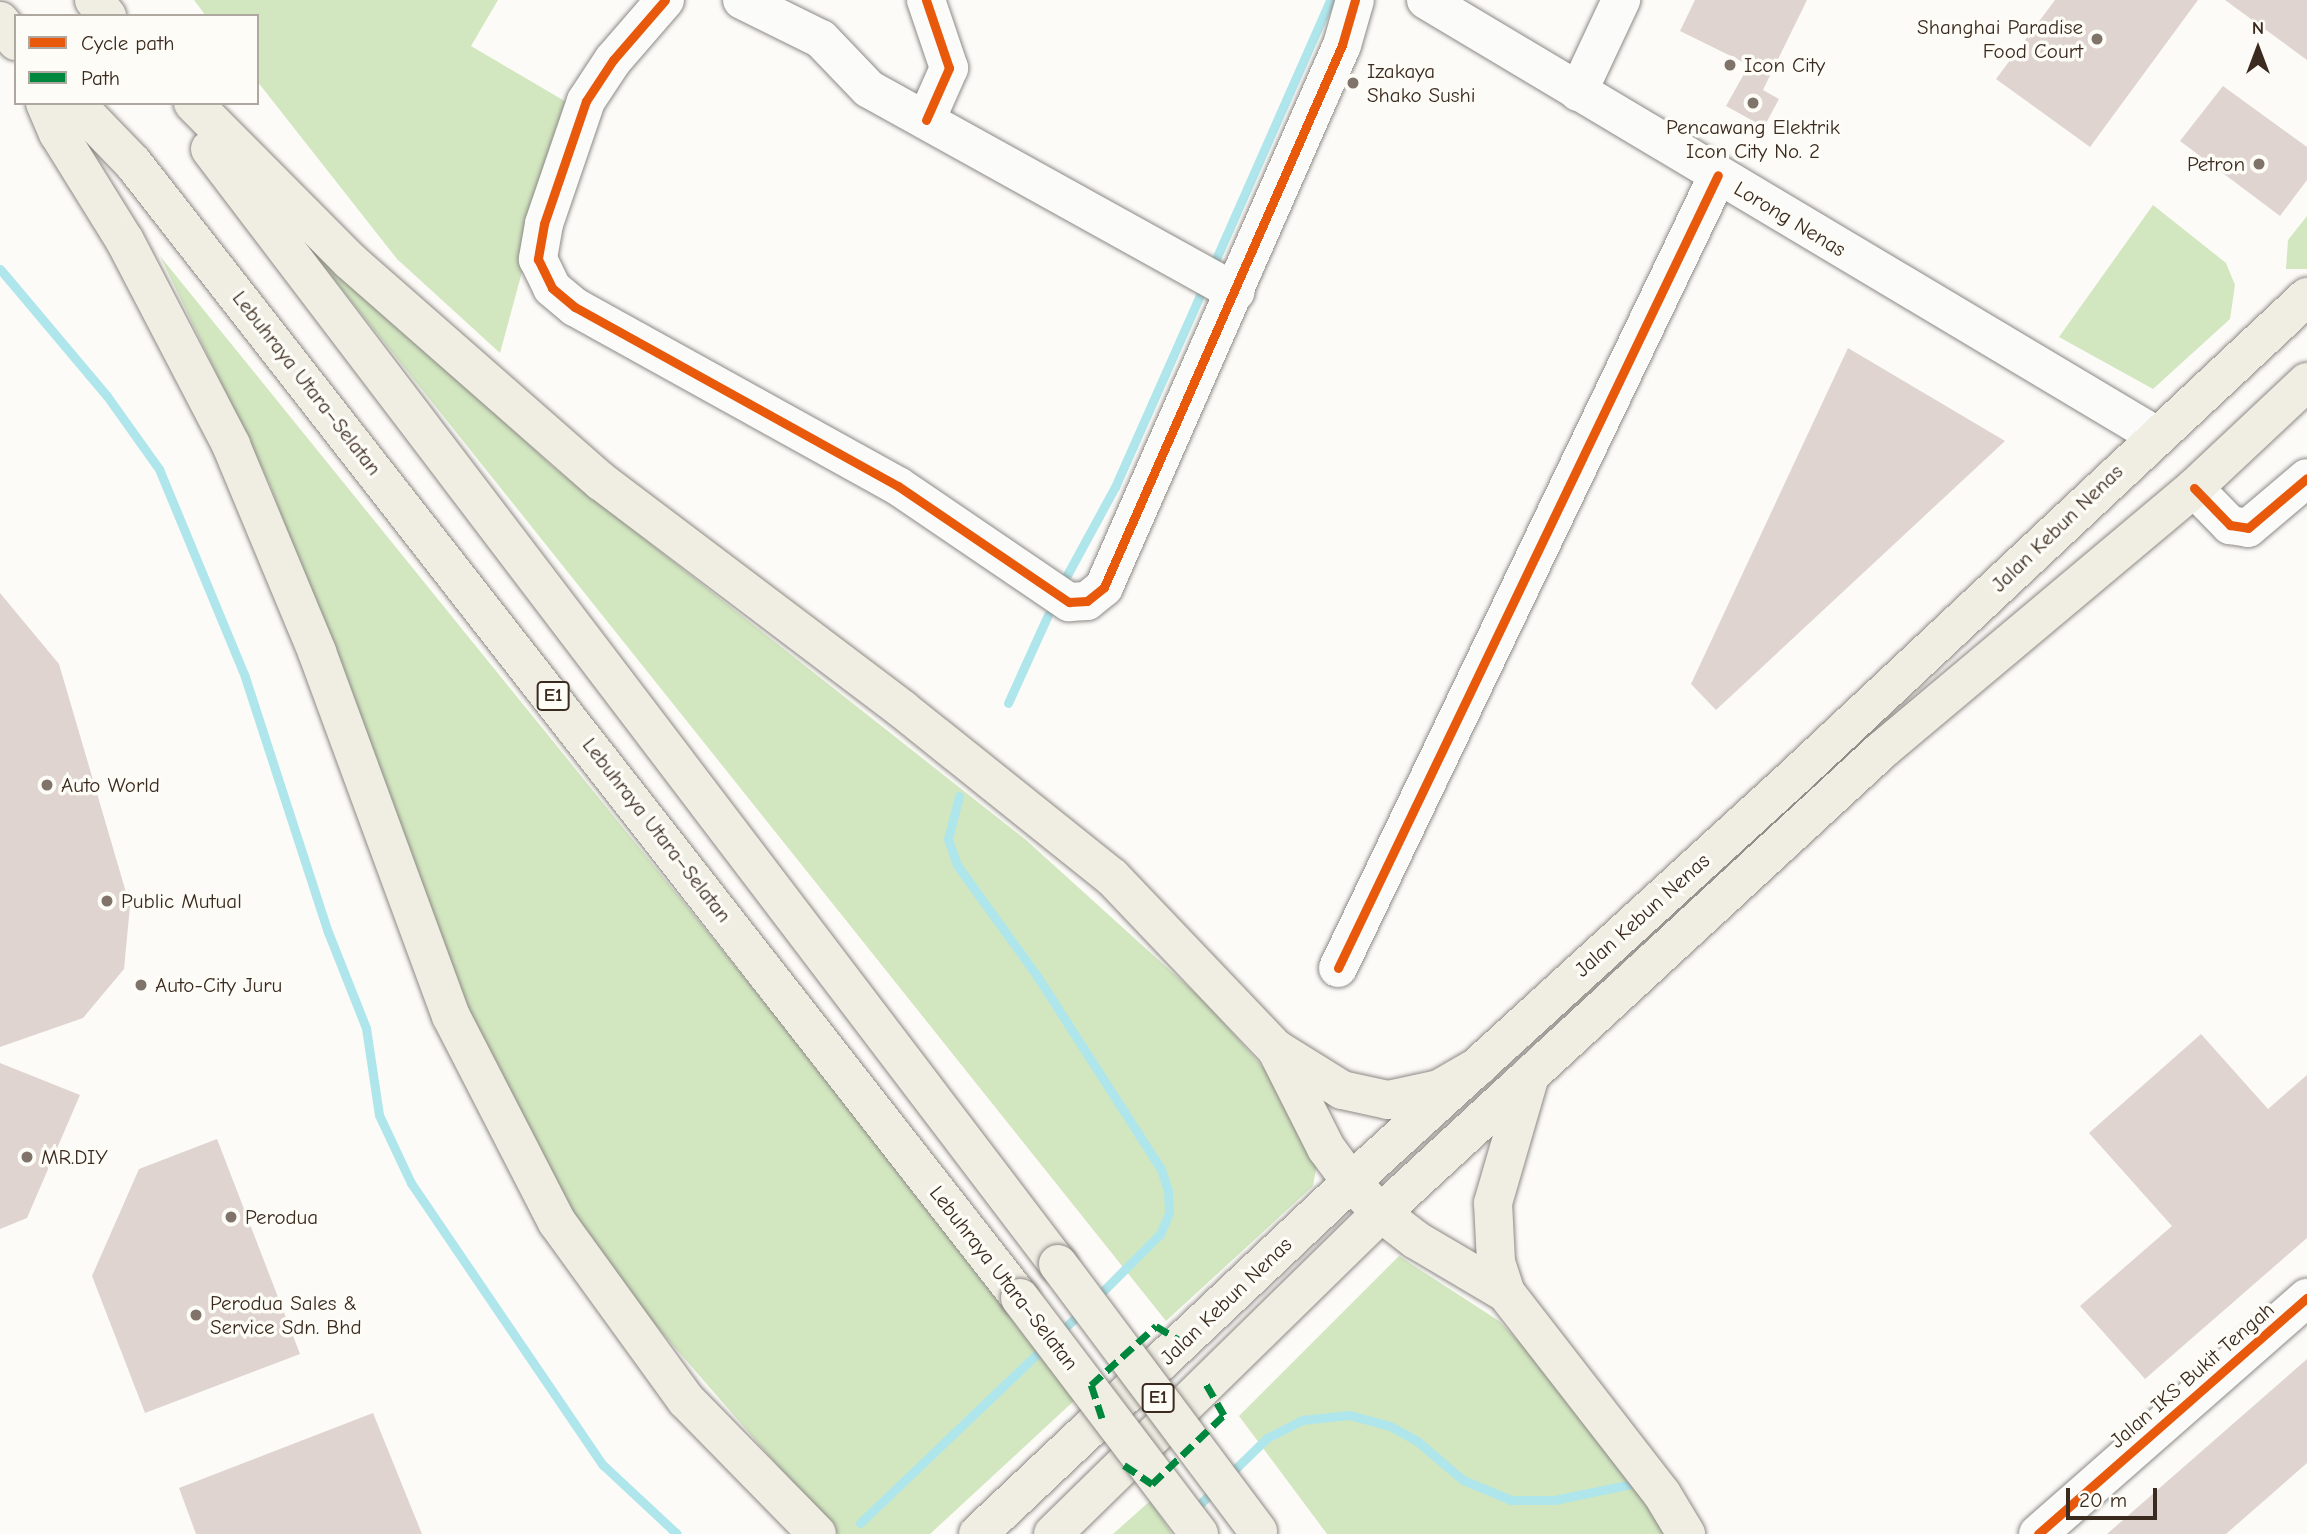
<!DOCTYPE html>
<meta charset="utf-8">
<style>
body{margin:0}
#map{position:relative;width:2307px;height:1534px;overflow:hidden;background:#fcfbf8;font-family:"Comic Neue",sans-serif}
div>[style]{position:absolute}
.green>*{inset:0;background:#d2e7c0}
.stream>*{height:9px;margin:-4.5px;padding:0 4.5px;transform-origin:4.5px;border-radius:4.5px;background:#aee6ec}
.building>*{inset:0;background:#dfd4cf}
.roads{filter:drop-shadow(0 0 2px #8d8985) drop-shadow(0 0 2px #8d8985)}
.minor>*{height:38px;margin:-19px;padding:0 19px;transform-origin:19px;border-radius:19px;background:#fbfbf9}
.major>*{height:38px;margin:-19px;padding:0 19px;transform-origin:19px;border-radius:19px;background:#f0ede3}
.highway>*{height:38px;margin:-19px;padding:0 19px;transform-origin:19px;border-radius:19px;background:#f0ede3}
.bridges{filter:drop-shadow(0 0 2px #8d8985) drop-shadow(0 0 2px #8d8985)}
.highway-bridge>*{height:38px;margin:-19px;padding:0 19px;transform-origin:19px;border-radius:19px;background:#f0ede3}
.quiet>*{height:7px;margin-top:-3.5px;transform-origin:0;background:repeating-linear-gradient(90deg,#00873e 0 14px,transparent 0 21px)}
.cycleway>*{height:9px;margin:-4.5px;padding:0 4.5px;transform-origin:4.5px;border-radius:4.5px;background:#e8590c}
.dots>*{width:19px;height:19px;translate:-50% -50%;box-sizing:border-box;border:4px solid #fdfcf7;border-radius:50%}
span{translate:-50% -50%;white-space:nowrap;text-align:center;line-height:1.15;-webkit-text-stroke:7px #fdfcf7;paint-order:stroke}
.shield-label span{padding:2px 5px;background:#fdfcf7;border:2px solid;border-radius:5px;-webkit-text-stroke-width:0}
.shield-label{font-size:19px;color:#3b2a1e;font-weight:700}
.poi-label{font-size:21px;color:#3b2a1e}
.right{translate:-100% -50%;text-align:right}
.left{translate:0 -50%;text-align:left}
.street-label{font-size:21px;color:#3b2a1e}
.legend{position:absolute;left:14px;top:14px;width:245px;height:91px;box-sizing:border-box;background:#fdfcf7;border:2px solid #afa8a0;margin:0;padding:9px 12px;list-style:none;font-size:21px;color:#3b2a1e}
.legend li{display:flex;align-items:center;gap:14px;height:35px}
.legend b{width:35px;border:2px solid #afa8a0}
.north{position:absolute;left:2223px;top:14px;width:70px;height:70px;-webkit-text-stroke:5px #fdfcf7;paint-order:stroke;rotate:0deg;font-size:19px;font-weight:700;line-height:28px;text-align:center;color:#3b2a1e}
.north::after{content:'';display:block;margin:auto;width:24px;height:32px;background:#3b2a1e;clip-path:polygon(50% 0,100% 100%,50% 72%,0 100%)}
.scale{position:absolute;left:2066px;top:1488px;width:91px;height:32px;box-sizing:border-box;border:4px solid #3b2a1e;border-top:0;padding-left:9px;font-size:21px;line-height:24px;white-space:nowrap;color:#3b2a1e;-webkit-text-stroke:5px #fdfcf7;paint-order:stroke}
</style>
<div id="map">
<div class="green">
<i style="clip-path:polygon(194px 0,498px 0,471px 46px,568px 103px,500px 353px,397px 259px,257px 81px,257px 16px,206px 16px)"></i>
<i style="clip-path:polygon(2153px 205px,2226px 263px,2235px 285px,2230px 319px,2153px 389px,2059px 337px)"></i>
<i style="clip-path:polygon(277px 208px,552px 466px,1026px 840px,1205px 1002px,1275px 1081px,1317px 1164px,1313px 1186px,1166px 1321px)"></i>
<i style="clip-path:polygon(2307px 216px,2307px 269px,2286px 269px,2288px 240px)"></i>
<i style="clip-path:polygon(160px 256px,799px 1045px,1076px 1399px,930px 1534px,837px 1534px,611px 1274px,526px 1138px,432px 929px,270px 485px)"></i>
<i style="clip-path:polygon(1399px 1256px,1499px 1321px,1575px 1400px,1670px 1534px,1327px 1534px,1239px 1416px)"></i>
<i style="clip-path:polygon(1150px 1501px,1172px 1534px,1113px 1534px)"></i>
</div>
<div class="stream">
<i style="left:1212px;top:268px;width:293px;rotate:-66.2deg"></i>
<i style="left:0;top:269px;width:166px;rotate:49.9deg"></i>
<i style="left:107px;top:396px;width:90px;rotate:54.5deg"></i>
<i style="left:159px;top:469px;width:225px;rotate:67.5deg"></i>
<i style="left:245px;top:677px;width:268px;rotate:72deg"></i>
<i style="left:328px;top:932px;width:103px;rotate:68.4deg"></i>
<i style="left:366px;top:1028px;width:88px;rotate:81.5deg"></i>
<i style="left:379px;top:1115px;width:75px;rotate:64.8deg"></i>
<i style="left:411px;top:1183px;width:341px;rotate:55.8deg"></i>
<i style="left:603px;top:1465px;width:101px;rotate:43deg"></i>
<i style="left:1067px;top:575px;width:100px;rotate:-61.4deg"></i>
<i style="left:1115px;top:487px;width:222px;rotate:-66.1deg"></i>
<i style="left:1008px;top:703px;width:97px;rotate:-65.6deg"></i>
<i style="left:959px;top:796px;width:44px;rotate:104.3deg"></i>
<i style="left:948px;top:839px;width:28px;rotate:71deg"></i>
<i style="left:957px;top:865px;width:137px;rotate:54.2deg"></i>
<i style="left:1037px;top:976px;width:229px;rotate:57.3deg"></i>
<i style="left:1161px;top:1169px;width:23px;rotate:72deg"></i>
<i style="left:1168px;top:1191px;width:22px;rotate:87deg"></i>
<i style="left:1169px;top:1213px;width:23px;rotate:113deg"></i>
<i style="left:1160px;top:1234px;width:91px;rotate:135deg"></i>
<i style="left:1058px;top:1334px;width:35px;rotate:-43deg"></i>
<i style="left:1229px;top:1475px;width:53px;rotate:-44.2deg"></i>
<i style="left:1267px;top:1438px;width:39px;rotate:-27deg"></i>
<i style="left:1302px;top:1420px;width:47px;rotate:-6.1deg"></i>
<i style="left:1349px;top:1415px;width:42px;rotate:15deg"></i>
<i style="left:1390px;top:1426px;width:31px;rotate:29deg"></i>
<i style="left:1417px;top:1441px;width:60px;rotate:40.3deg"></i>
<i style="left:1463px;top:1480px;width:52px;rotate:22.6deg"></i>
<i style="left:1511px;top:1500px;width:43px"></i>
<i style="left:1554px;top:1500px;width:75px;rotate:-11.6deg"></i>
<i style="left:1192px;top:1512px;width:31px;rotate:-45deg"></i>
<i style="left:860px;top:1523px;width:256px;rotate:-43.7deg"></i>
</div>
<div class="building">
<i style="clip-path:polygon(1695px 0,1807px 0,1763px 90px,1779px 99px,1764px 127px,1726px 106px,1749px 65px,1680px 31px)"></i>
<i style="clip-path:polygon(2055px 0,2198px 0,2090px 147px,1996px 79px)"></i>
<i style="clip-path:polygon(2225px 0,2307px 0,2307px 60px)"></i>
<i style="clip-path:polygon(2223px 86px,2307px 147px,2307px 180px,2280px 216px,2180px 141px)"></i>
<i style="clip-path:polygon(1848px 348px,2005px 441px,1716px 710px,1691px 684px)"></i>
<i style="clip-path:polygon(0 593px,59px 664px,130px 906px,124px 969px,83px 1018px,0 1047px)"></i>
<i style="clip-path:polygon(2201px 1034px,2268px 1109px,2307px 1075px,2307px 1238px,2145px 1379px,2080px 1306px,2172px 1226px,2089px 1133px)"></i>
<i style="clip-path:polygon(0 1063px,80px 1095px,27px 1218px,0 1229px)"></i>
<i style="clip-path:polygon(217px 1139px,300px 1354px,145px 1413px,92px 1276px,139px 1169px)"></i>
<i style="clip-path:polygon(2307px 1359px,2307px 1463px,2226px 1534px,2107px 1534px)"></i>
<i style="clip-path:polygon(373px 1413px,422px 1534px,196px 1534px,179px 1488px)"></i>
</div>
<div class="roads">
<div class="minor">
<i style="left:665px;top:0;width:79px;rotate:130.9deg"></i>
<i style="left:613px;top:60px;width:49px;rotate:123.4deg"></i>
<i style="left:586px;top:101px;width:130px;rotate:108.9deg"></i>
<i style="left:544px;top:224px;width:36px;rotate:100deg"></i>
<i style="left:538px;top:259px;width:32px;rotate:64deg"></i>
<i style="left:552px;top:288px;width:30px;rotate:40deg"></i>
<i style="left:575px;top:307px;width:369px;rotate:29deg"></i>
<i style="left:898px;top:486px;width:207px;rotate:34.2deg"></i>
<i style="left:1069px;top:602px;width:18px;rotate:-3deg"></i>
<i style="left:1087px;top:601px;width:22px;rotate:-39deg"></i>
<i style="left:1104px;top:587px;width:592px;rotate:-66.29deg"></i>
<i style="left:1342px;top:45px;width:47px;rotate:-73.9deg"></i>
<i style="left:742px;top:0;width:88px;rotate:26.3deg"></i>
<i style="left:821px;top:39px;width:69px;rotate:46.2deg"></i>
<i style="left:869px;top:89px;width:419px;rotate:29deg"></i>
<i style="left:1426px;top:0;width:849px;rotate:30.82deg"></i>
<i style="left:1578px;top:92px;width:102px;rotate:-64.9deg"></i>
<i style="left:926px;top:120px;width:57px;rotate:-66.1deg"></i>
<i style="left:949px;top:68px;width:72px;rotate:-108.7deg"></i>
<i style="left:2194px;top:488px;width:52px;rotate:45.8deg"></i>
<i style="left:2230px;top:525px;width:18px;rotate:9deg"></i>
<i style="left:2248px;top:528px;width:77px;rotate:-40.3deg"></i>
<i style="left:1338px;top:968px;width:879px;rotate:-64.4deg"></i>
<i style="left:2038px;top:1534px;width:358px;rotate:-41.3deg"></i>
</div>
<div class="major">
<i style="left:978px;top:1534px;width:513px;rotate:-43.34deg"></i>
<i style="left:1351px;top:1182px;width:596px;rotate:-42.42deg"></i>
<i style="left:1791px;top:780px;width:707px;rotate:-43.11deg"></i>
<i style="left:1053px;top:1534px;width:459px;rotate:-44.4deg"></i>
<i style="left:1381px;top:1213px;width:682px;rotate:-42.74deg"></i>
<i style="left:1882px;top:750px;width:407px;rotate:-40deg"></i>
<i style="left:2194px;top:488px;width:155px;rotate:-43.2deg"></i>
</div>
<div class="highway">
<i style="left:94px;top:0;width:21px;rotate:51deg"></i>
<i style="left:0;top:21px;width:26px;rotate:51deg"></i>
<i style="left:45px;top:103px;width:33px;rotate:67deg"></i>
<i style="left:58px;top:133px;width:127px;rotate:58.2deg"></i>
<i style="left:125px;top:241px;width:230px;rotate:62.5deg"></i>
<i style="left:231px;top:445px;width:224px;rotate:67.4deg"></i>
<i style="left:317px;top:652px;width:388px;rotate:69.8deg"></i>
<i style="left:451px;top:1016px;width:232px;rotate:62.8deg"></i>
<i style="left:557px;top:1222px;width:220px;rotate:54.1deg"></i>
<i style="left:686px;top:1400px;width:187px;rotate:45.6deg"></i>
<i style="left:75px;top:103px;width:83px;rotate:46deg"></i>
<i style="left:133px;top:163px;width:1440px;rotate:51.99deg"></i>
<i style="left:193px;top:103px;width:223px;rotate:45.2deg"></i>
<i style="left:350px;top:261px;width:335px;rotate:41.3deg"></i>
<i style="left:602px;top:482px;width:376px;rotate:37.1deg"></i>
<i style="left:902px;top:709px;width:269px;rotate:38.7deg"></i>
<i style="left:1112px;top:877px;width:238px;rotate:46.4deg"></i>
<i style="left:1276px;top:1049px;width:78px;rotate:31.8deg"></i>
<i style="left:1342px;top:1090px;width:47px;rotate:12.3deg"></i>
<i style="left:1388px;top:1100px;width:52px;rotate:-12.2deg"></i>
<i style="left:1439px;top:1089px;width:46px;rotate:-29.9deg"></i>
<i style="left:210px;top:149px;width:1401px;rotate:52.75deg"></i>
<i style="left:1276px;top:1049px;width:111px;rotate:63.2deg"></i>
<i style="left:1326px;top:1148px;width:42px;rotate:53.7deg"></i>
<i style="left:1351px;top:1182px;width:43px;rotate:45.9deg"></i>
<i style="left:1381px;top:1213px;width:44px;rotate:37.6deg"></i>
<i style="left:1416px;top:1240px;width:104px;rotate:30.5deg"></i>
<i style="left:1506px;top:1293px;width:254px;rotate:52.2deg"></i>
<i style="left:1662px;top:1494px;width:47px;rotate:59deg"></i>
<i style="left:1506px;top:1293px;width:33px;rotate:-108deg"></i>
<i style="left:1496px;top:1262px;width:59px;rotate:-92.9deg"></i>
<i style="left:1493px;top:1203px;width:132px;rotate:-73.8deg"></i>
</div>
</div>
<div class="bridges">
<div class="highway-bridge">
<i style="left:1058px;top:1264px;width:334px;rotate:53.2deg"></i>
<i style="left:1020px;top:1298px;width:296px;rotate:52.8deg"></i>
</div>
</div>
<div class="quiet">
<i style="left:1102px;top:1418px;width:35px;rotate:-108deg"></i>
<i style="left:1091px;top:1385px;width:88px;rotate:-42.2deg"></i>
<i style="left:1156px;top:1326px;width:31px;rotate:31deg"></i>
<i style="left:1124px;top:1465px;width:34px;rotate:34deg"></i>
<i style="left:1152px;top:1484px;width:100px;rotate:-43.8deg"></i>
<i style="left:1224px;top:1415px;width:36px;rotate:-120deg"></i>
</div>
<div class="cycleway">
<i style="left:665px;top:0;width:79px;rotate:130.9deg"></i>
<i style="left:613px;top:60px;width:49px;rotate:123.4deg"></i>
<i style="left:586px;top:101px;width:130px;rotate:108.9deg"></i>
<i style="left:544px;top:224px;width:36px;rotate:100deg"></i>
<i style="left:538px;top:259px;width:32px;rotate:64deg"></i>
<i style="left:552px;top:288px;width:30px;rotate:40deg"></i>
<i style="left:575px;top:307px;width:369px;rotate:29deg"></i>
<i style="left:898px;top:486px;width:207px;rotate:34.2deg"></i>
<i style="left:1069px;top:602px;width:18px;rotate:-3deg"></i>
<i style="left:1087px;top:601px;width:22px;rotate:-39deg"></i>
<i style="left:1104px;top:587px;width:592px;rotate:-66.29deg"></i>
<i style="left:1342px;top:45px;width:47px;rotate:-73.9deg"></i>
<i style="left:926px;top:120px;width:57px;rotate:-66.1deg"></i>
<i style="left:949px;top:68px;width:72px;rotate:-108.7deg"></i>
<i style="left:2194px;top:488px;width:52px;rotate:45.8deg"></i>
<i style="left:2230px;top:525px;width:18px;rotate:9deg"></i>
<i style="left:2248px;top:528px;width:77px;rotate:-40.3deg"></i>
<i style="left:1338px;top:968px;width:879px;rotate:-64.4deg"></i>
<i style="left:2038px;top:1534px;width:358px;rotate:-41.3deg"></i>
</div>
<div class="dots">
<i style="left:2097px;top:39px;background:#7f736a"></i>
<i style="left:1730px;top:65px;background:#7f736a"></i>
<i style="left:1353px;top:83px;background:#7f736a"></i>
<i style="left:1753px;top:103px;background:#7f736a"></i>
<i style="left:2259px;top:164px;background:#7f736a"></i>
<i style="left:47px;top:785px;background:#7f736a"></i>
<i style="left:107px;top:901px;background:#7f736a"></i>
<i style="left:141px;top:985px;background:#7f736a"></i>
<i style="left:27px;top:1157px;background:#7f736a"></i>
<i style="left:231px;top:1217px;background:#7f736a"></i>
<i style="left:196px;top:1315px;background:#7f736a"></i>
</div>
<div class="shield-label">
<span style="left:553px;top:696px">E1</span>
<span style="left:1158px;top:1398px">E1</span>
</div>
<div class="poi-label">
<span class="right" style="left:2083px;top:39px">Shanghai Paradise<br>Food Court</span>
<span class="left" style="left:1744px;top:65px">Icon City</span>
<span class="left" style="left:1367px;top:83px">Izakaya<br>Shako Sushi</span>
<span style="left:1753px;top:139px">Pencawang Elektrik<br>Icon City No. 2</span>
<span class="right" style="left:2245px;top:164px">Petron</span>
<span class="left" style="left:61px;top:785px">Auto World</span>
<span class="left" style="left:121px;top:901px">Public Mutual</span>
<span class="left" style="left:155px;top:985px">Auto-City Juru</span>
<span class="left" style="left:41px;top:1157px">MR.DIY</span>
<span class="left" style="left:245px;top:1217px">Perodua</span>
<span class="left" style="left:210px;top:1315px">Perodua Sales &amp;<br>Service Sdn. Bhd</span>
</div>
<div class="street-label">
<span style="left:1790px;top:219px;rotate:31deg">Lorong Nenas</span>
<span style="left:307px;top:383px;rotate:52deg">Lebuhraya Utara–Selatan</span>
<span style="left:2057px;top:528px;rotate:-44deg">Jalan Kebun Nenas</span>
<span style="left:657px;top:830px;rotate:52deg">Lebuhraya Utara–Selatan</span>
<span style="left:1642px;top:915px;rotate:-42deg">Jalan Kebun Nenas</span>
<span style="left:1004px;top:1278px;rotate:52deg">Lebuhraya Utara–Selatan</span>
<span style="left:1226px;top:1301px;rotate:-44deg">Jalan Kebun Nenas</span>
<span style="left:2192px;top:1375px;rotate:-41deg">Jalan IKS Bukit Tengah</span>
</div>
<ul class="legend">
<li><b style="height:9px;background:#e8590c"></b>Cycle path</li>
<li><b style="height:9px;background:#00873e"></b>Path</li>
</ul>
<div class="north">N</div>
<div class="scale">20 m</div>
</div>
